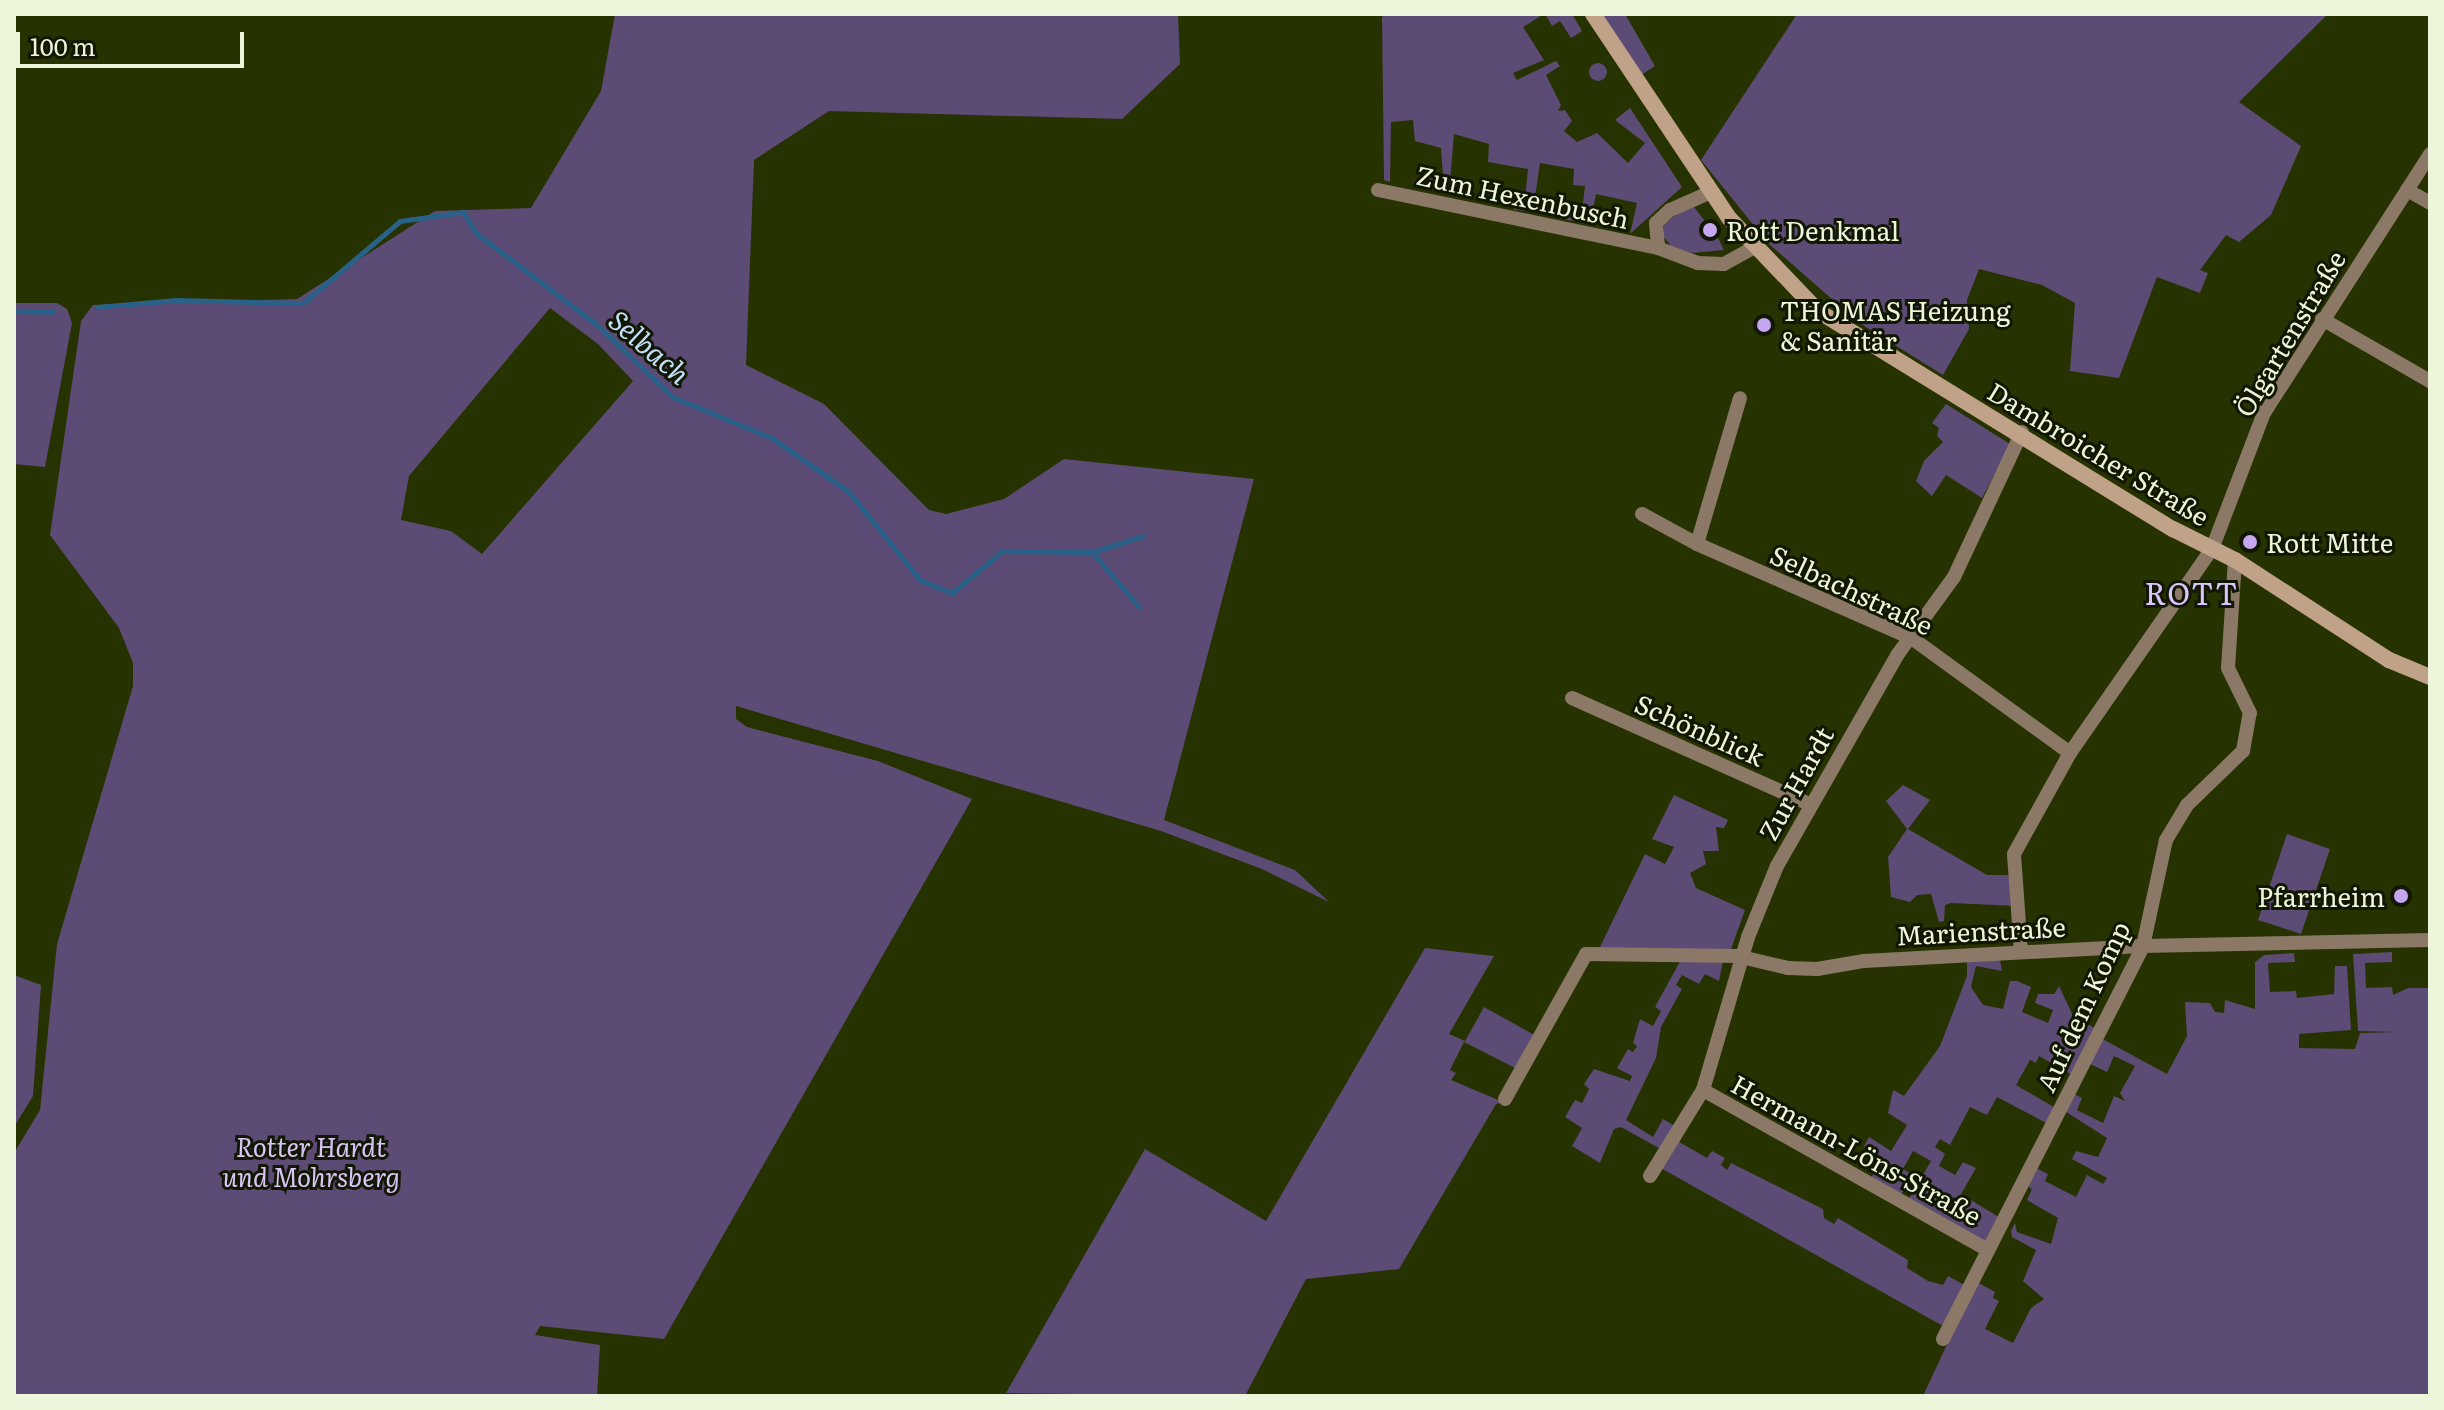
<!DOCTYPE html>
<meta charset="utf-8">
<style>
body{margin:0}
#map{position:relative;width:2444px;height:1410px;overflow:hidden;background:#263200;font-family:Literata,serif}
div>[style]{position:absolute}
.green>*{inset:0;background:#5c4b74}
.round{border-radius:50%}
.stream>*{height:5px;margin:-2.5px;padding:0 2.5px;transform-origin:2.5px;border-radius:2.5px;background:#296188}
.street>*{height:14px;margin:-7px;padding:0 7px;transform-origin:7px;border-radius:7px;background:#8b7867}
.secondary>*{height:16px;margin:-8px;padding:0 8px;transform-origin:8px;border-radius:8px;background:#c0a288}
.dots>*{width:22px;height:22px;translate:-50% -50%;box-sizing:border-box;border:4px solid #121704;border-radius:50%}
span{translate:-50% -50%;white-space:nowrap;text-align:center;line-height:1.15;-webkit-text-stroke:6px #121704;paint-order:stroke}
.street-label{font-size:26px;color:#edf6db}
.poi-label{font-size:26px;color:#edf6db}
.left{translate:0 -50%;text-align:left}
.right{translate:-100% -50%;text-align:right}
.park-label{font-size:26px;color:#d8c5f6;font-style:italic}
.water-label{font-size:28px;color:#c1dff7;font-style:italic}
.quarter-label{font-size:30px;color:#dac5fd;letter-spacing:2px}
.frame{position:absolute;inset:0;border:16px solid #edf6db;pointer-events:none}
.scale{position:absolute;left:16px;top:32px;width:228px;height:36px;box-sizing:border-box;border:4px solid #edf6db;border-top:0;padding-left:10px;font-size:24px;line-height:28px;white-space:nowrap;color:#edf6db;-webkit-text-stroke:6px #121704;paint-order:stroke}
</style>
<div id="map">
<div class="green">
<i style="clip-path:polygon(evenodd,615px 14px,1178px 14px,1180px 64px,1122px 119px,829px 111px,754px 160px,746px 365px,824px 404px,929px 510px,946px 514px,1004px 499px,1064px 459px,1254px 479px,1164px 820px,1295px 870px,1329px 902px,1262px 869px,1161px 831px,736px 706px,736px 719px,747px 727px,878px 761px,972px 799px,664px 1339px,540px 1326px,535px 1335px,600px 1345px,597px 1396px,14px 1396px,14px 1153px,40px 1110px,57px 944px,133px 686px,133px 663px,119px 628px,50px 535px,81px 321px,93px 305px,297px 299px,435px 211px,531px 208px,601px 91px,615px 14px,550px 308px,598px 344px,633px 381px,482px 554px,451px 531px,401px 520px,409px 476px,550px 308px)"></i>
<i style="clip-path:polygon(1387px 14px,1544px 14px,1523px 27px,1544px 60px,1513px 73px,1517px 80px,1556px 61px,1560px 66px,1546px 75px,1561px 105px,1558px 111px,1565px 110px,1572px 121px,1564px 131px,1577px 142px,1597px 133px,1628px 163px,1645px 143px,1615px 120px,1630px 108px,1682px 187px,1630px 234px,1637px 203px,1596px 194px,1590px 225px,1551px 216px,1551px 209px,1573px 216px,1582px 211px,1585px 186px,1573px 185px,1574px 169px,1540px 163px,1533px 211px,1514px 210px,1514px 198px,1525px 199px,1528px 169px,1488px 162px,1489px 144px,1454px 134px,1449px 193px,1413px 185px,1414px 180px,1443px 176px,1441px 148px,1415px 141px,1413px 120px,1391px 122px,1390px 182px,1384px 180px,1382px 17px)"></i>
<i style="clip-path:polygon(1545px 14px,1572px 14px,1582px 31px,1571px 38px,1560px 21px,1552px 26px)"></i>
<i style="clip-path:polygon(1601px 14px,1625px 14px,1655px 66px,1641px 75px)"></i>
<i style="clip-path:polygon(1797px 14px,2328px 14px,2239px 102px,2301px 146px,2271px 215px,2239px 242px,2226px 235px,2200px 270px,2208px 273px,2200px 293px,2157px 277px,2119px 378px,2070px 371px,2075px 303px,2042px 285px,1979px 269px,1967px 300px,1969px 329px,1943px 375px,1858px 322px,1768px 243px,1701px 160px)"></i>
<i class="round" style="left:1589px;top:63px;width:18px;height:18px"></i>
<i style="clip-path:polygon(1694px 207px,1718px 238px,1724px 250px,1692px 253px,1671px 246px,1663px 236px,1664px 225px,1678px 213px)"></i>
<i style="clip-path:polygon(14px 303px,57px 303px,67px 309px,72px 323px,45px 467px,14px 464px)"></i>
<i style="clip-path:polygon(1946px 404px,2010px 444px,1982px 498px,1946px 475px,1932px 496px,1916px 481px,1924px 461px,1943px 442px,1937px 436px,1939px 428px,1932px 423px)"></i>
<i style="clip-path:polygon(1903px 785px,1930px 800px,1908px 829px,1987px 875px,2016px 875px,2018px 906px,1951px 903px,1945px 905px,1944px 921px,1939px 922px,1931px 894px,1917px 895px,1910px 902px,1891px 897px,1888px 857px,1907px 829px,1886px 801px)"></i>
<i style="clip-path:polygon(1674px 795px,1728px 820px,1724px 828px,1716px 827px,1719px 851px,1703px 851px,1706px 864px,1690px 873px,1696px 888px,1745px 910px,1731px 949px,1599px 949px,1645px 854px,1665px 864px,1674px 847px,1652px 839px)"></i>
<i style="clip-path:polygon(2287px 834px,2330px 849px,2301px 934px,2258px 920px)"></i>
<i style="clip-path:polygon(1425px 948px,1494px 956px,1449px 1034px,1465px 1041px,1484px 1007px,1538px 1037px,1519px 1070px,1464px 1042px,1450px 1070px,1456px 1073px,1451px 1080px,1503px 1102px,1496px 1104px,1399px 1269px,1306px 1279px,1245px 1396px,1006px 1393px,1145px 1149px,1266px 1221px)"></i>
<i style="clip-path:polygon(2392px 952px,2392px 962px,2365px 963px,2366px 988px,2392px 987px,2393px 995px,2408px 988px,2430px 988px,2430px 1396px,1923px 1396px,1949px 1340px,1943px 1326px,1657px 1166px,1674px 1139px,1707px 1158px,1712px 1151px,1725px 1158px,1721px 1165px,1727px 1170px,1731px 1163px,1823px 1209px,1824px 1218px,1834px 1224px,1838px 1218px,1908px 1260px,1907px 1268px,1928px 1281px,1943px 1285px,1948px 1276px,1968px 1287px,1973px 1280px,1995px 1292px,1993px 1298px,1999px 1301px,1985px 1329px,2013px 1343px,2031px 1308px,2044px 1299px,2023px 1281px,2036px 1250px,2012px 1237px,2011px 1231px,2015px 1223px,2017px 1232px,2051px 1244px,2058px 1218px,2027px 1200px,2032px 1189px,2023px 1183px,2032px 1166px,2048px 1174px,2045px 1181px,2076px 1197px,2087px 1175px,2103px 1184px,2107px 1178px,2072px 1159px,2076px 1151px,2098px 1157px,2107px 1138px,2060px 1108px,2069px 1091px,2082px 1098px,2077px 1110px,2103px 1123px,2114px 1096px,2125px 1101px,2120px 1093px,2135px 1066px,2114px 1056px,2107px 1072px,2084px 1061px,2097px 1036px,2167px 1074px,2187px 1036px,2185px 1002px,2210px 1003px,2215px 1012px,2224px 1013px,2225px 1000px,2255px 1009px,2255px 962px,2264px 955px,2294px 953px,2295px 962px,2268px 963px,2270px 992px,2296px 991px,2297px 998px,2334px 994px,2335px 966px,2347px 966px,2351px 1030px,2299px 1034px,2299px 1048px,2355px 1049px,2360px 1033px,2398px 1032px,2358px 1031px,2353px 954px)"></i>
<i style="clip-path:polygon(1999px 954px,2002px 971px,1976px 966px,1971px 987px,1983px 1005px,2003px 1009px,2010px 981px,2017px 981px,2031px 987px,2022px 1012px,2048px 1023px,2053px 1010px,2035px 1003px,2038px 994px,2054px 994px,2059px 986px,2073px 1016px,2098px 1030px,2074px 1076px,2039px 1056px,2036px 1063px,2030px 1060px,2016px 1085px,2057px 1109px,2050px 1125px,1997px 1097px,1987px 1115px,1970px 1107px,1950px 1145px,1940px 1139px,1935px 1147px,1945px 1154px,1939px 1166px,1955px 1175px,1963px 1162px,1976px 1168px,1961px 1194px,2002px 1219px,1987px 1247px,1907px 1202px,1931px 1161px,1913px 1151px,1903px 1169px,1913px 1175px,1899px 1198px,1869px 1182px,1882px 1157px,1864px 1146px,1869px 1137px,1891px 1151px,1907px 1125px,1888px 1113px,1893px 1090px,1904px 1096px,1940px 1046px,1967px 976px,1967px 955px)"></i>
<i style="clip-path:polygon(1683px 956px,1724px 956px,1719px 981px,1705px 974px,1699px 984px,1682px 975px,1676px 985px,1682px 989px,1661px 1027px,1656px 1058px,1626px 1120px,1653px 1137px,1663px 1119px,1678px 1128px,1664px 1151px,1621px 1127px,1614px 1129px,1600px 1163px,1572px 1146px,1582px 1128px,1565px 1117px,1575px 1100px,1582px 1103px,1589px 1089px,1584px 1084px,1594px 1069px,1630px 1081px,1632px 1076px,1617px 1068px,1628px 1049px,1633px 1052px,1637px 1046px,1633px 1043px,1640px 1019px,1653px 1026px,1661px 1011px,1655px 1007px)"></i>
<i style="clip-path:polygon(14px 975px,41px 985px,33px 1096px,14px 1127px)"></i>
</div>
<div class="stream">
<i style="left:97px;top:307px;width:79px;rotate:-5.1deg"></i>
<i style="left:176px;top:300px;width:127px;rotate:1.4deg"></i>
<i style="left:303px;top:303px;width:127px;rotate:-40.2deg"></i>
<i style="left:400px;top:221px;width:64px;rotate:-8.1deg"></i>
<i style="left:463px;top:212px;width:25px;rotate:58deg"></i>
<i style="left:476px;top:233px;width:152px;rotate:37.2deg"></i>
<i style="left:597px;top:325px;width:105px;rotate:43.5deg"></i>
<i style="left:673px;top:397px;width:107px;rotate:22.5deg"></i>
<i style="left:772px;top:438px;width:94px;rotate:35deg"></i>
<i style="left:849px;top:492px;width:113px;rotate:51.1deg"></i>
<i style="left:920px;top:580px;width:35px;rotate:22deg"></i>
<i style="left:952px;top:593px;width:65px;rotate:-40deg"></i>
<i style="left:1002px;top:551px;width:90px;rotate:0.6deg"></i>
<i style="left:1092px;top:552px;width:72px;rotate:49.5deg"></i>
<i style="left:14px;top:311px;width:39px;rotate:1deg"></i>
<i style="left:1092px;top:552px;width:53px;rotate:-17.4deg"></i>
</div>
<div class="street">
<i style="left:1378px;top:190px;width:286px;rotate:11.7deg"></i>
<i style="left:2407px;top:190px;width:26px;rotate:29deg"></i>
<i style="left:1711px;top:192px;width:45px;rotate:156.3deg"></i>
<i style="left:1670px;top:210px;width:19px;rotate:137deg"></i>
<i style="left:1656px;top:223px;width:25px;rotate:85deg"></i>
<i style="left:1658px;top:248px;width:43px;rotate:20.6deg"></i>
<i style="left:1698px;top:263px;width:26px;rotate:2deg"></i>
<i style="left:1724px;top:264px;width:35px;rotate:-29deg"></i>
<i style="left:2322px;top:319px;width:125px;rotate:29.9deg"></i>
<i style="left:1642px;top:514px;width:63px;rotate:28.6deg"></i>
<i style="left:1697px;top:544px;width:236px;rotate:23.7deg"></i>
<i style="left:1913px;top:639px;width:194px;rotate:36deg"></i>
<i style="left:1697px;top:544px;width:152px;rotate:-73.6deg"></i>
<i style="left:1572px;top:698px;width:260px;rotate:24.1deg"></i>
<i style="left:2021px;top:952px;width:98px;rotate:-94.1deg"></i>
<i style="left:2014px;top:854px;width:115px;rotate:-61deg"></i>
<i style="left:2070px;top:753px;width:249px;rotate:-55.2deg"></i>
<i style="left:2212px;top:549px;width:146px;rotate:-69.1deg"></i>
<i style="left:2264px;top:413px;width:308px;rotate:-57.3deg"></i>
<i style="left:1703px;top:1090px;width:327px;rotate:29.3deg"></i>
<i style="left:1505px;top:1099px;width:166px;rotate:-60.8deg"></i>
<i style="left:1586px;top:954px;width:151px;rotate:0.8deg"></i>
<i style="left:1737px;top:956px;width:52px;rotate:13.2deg"></i>
<i style="left:1788px;top:968px;width:29px;rotate:2deg"></i>
<i style="left:1817px;top:969px;width:48px;rotate:-9.7deg"></i>
<i style="left:1864px;top:961px;width:279px;rotate:-3.1deg"></i>
<i style="left:2143px;top:946px;width:287px;rotate:-1.2deg"></i>
<i style="left:1650px;top:1176px;width:101px;rotate:-58.4deg"></i>
<i style="left:1703px;top:1090px;width:159px;rotate:-73.6deg"></i>
<i style="left:1748px;top:937px;width:77px;rotate:-67.8deg"></i>
<i style="left:1777px;top:866px;width:244px;rotate:-60.3deg"></i>
<i style="left:1898px;top:654px;width:95px;rotate:-54deg"></i>
<i style="left:1954px;top:577px;width:160px;rotate:-64.9deg"></i>
<i style="left:1943px;top:1339px;width:441px;rotate:-63deg"></i>
<i style="left:2143px;top:946px;width:108px;rotate:-77.8deg"></i>
<i style="left:2166px;top:840px;width:41px;rotate:-59deg"></i>
<i style="left:2187px;top:805px;width:78px;rotate:-44deg"></i>
<i style="left:2243px;top:751px;width:39px;rotate:-80deg"></i>
<i style="left:2250px;top:713px;width:50px;rotate:-116.1deg"></i>
<i style="left:2228px;top:668px;width:108px;rotate:-86.3deg"></i>
</div>
<div class="secondary">
<i style="left:1593px;top:14px;width:245px;rotate:56.3deg"></i>
<i style="left:1729px;top:218px;width:129px;rotate:46.3deg"></i>
<i style="left:1818px;top:311px;width:417px;rotate:31.6deg"></i>
<i style="left:2173px;top:529px;width:69px;rotate:26.6deg"></i>
<i style="left:2235px;top:560px;width:184px;rotate:33deg"></i>
<i style="left:2389px;top:660px;width:44px;rotate:22.5deg"></i>
</div>
<div class="dots">
<i style="left:1710px;top:230px;background:#c5a7f1"></i>
<i style="left:1764px;top:325px;background:#c5a7f1"></i>
<i style="left:2250px;top:542px;background:#c5a7f1"></i>
<i style="left:2401px;top:896px;background:#c5a7f1"></i>
</div>
<div class="street-label">
<span style="left:1523px;top:196px;rotate:12deg">Zum Hexenbusch</span>
<span style="left:2289px;top:333px;rotate:-59deg">Ölgartenstraße</span>
<span style="left:2099px;top:453px;rotate:31deg">Dambroicher Straße</span>
<span style="left:1852px;top:589px;rotate:25deg">Selbachstraße</span>
<span style="left:1700px;top:729px;rotate:24deg">Schönblick</span>
<span style="left:1795px;top:783px;rotate:-61deg">Zur Hardt</span>
<span style="left:1981px;top:930px;rotate:-3deg">Marienstraße</span>
<span style="left:2082px;top:1006px;rotate:-65deg">Auf dem Komp</span>
<span style="left:1857px;top:1149px;rotate:29deg">Hermann-Löns-Straße</span>
</div>
<div class="poi-label">
<span class="left" style="left:1726px;top:230px">Rott Denkmal</span>
<span class="left" style="left:1780px;top:325px">THOMAS Heizung<br>&amp; Sanitär</span>
<span class="left" style="left:2266px;top:542px">Rott Mitte</span>
<span class="right" style="left:2385px;top:896px">Pfarrheim</span>
</div>
<div class="park-label">
<span style="left:311px;top:1161px">Rotter Hardt<br>und Mohrsberg</span>
</div>
<div class="water-label">
<span style="left:650px;top:346px;rotate:41deg">Selbach</span>
</div>
<div class="quarter-label">
<span style="left:2192px;top:592px">ROTT</span>
</div>
<div class="frame"></div>
<div class="scale">100 m</div>
</div>
